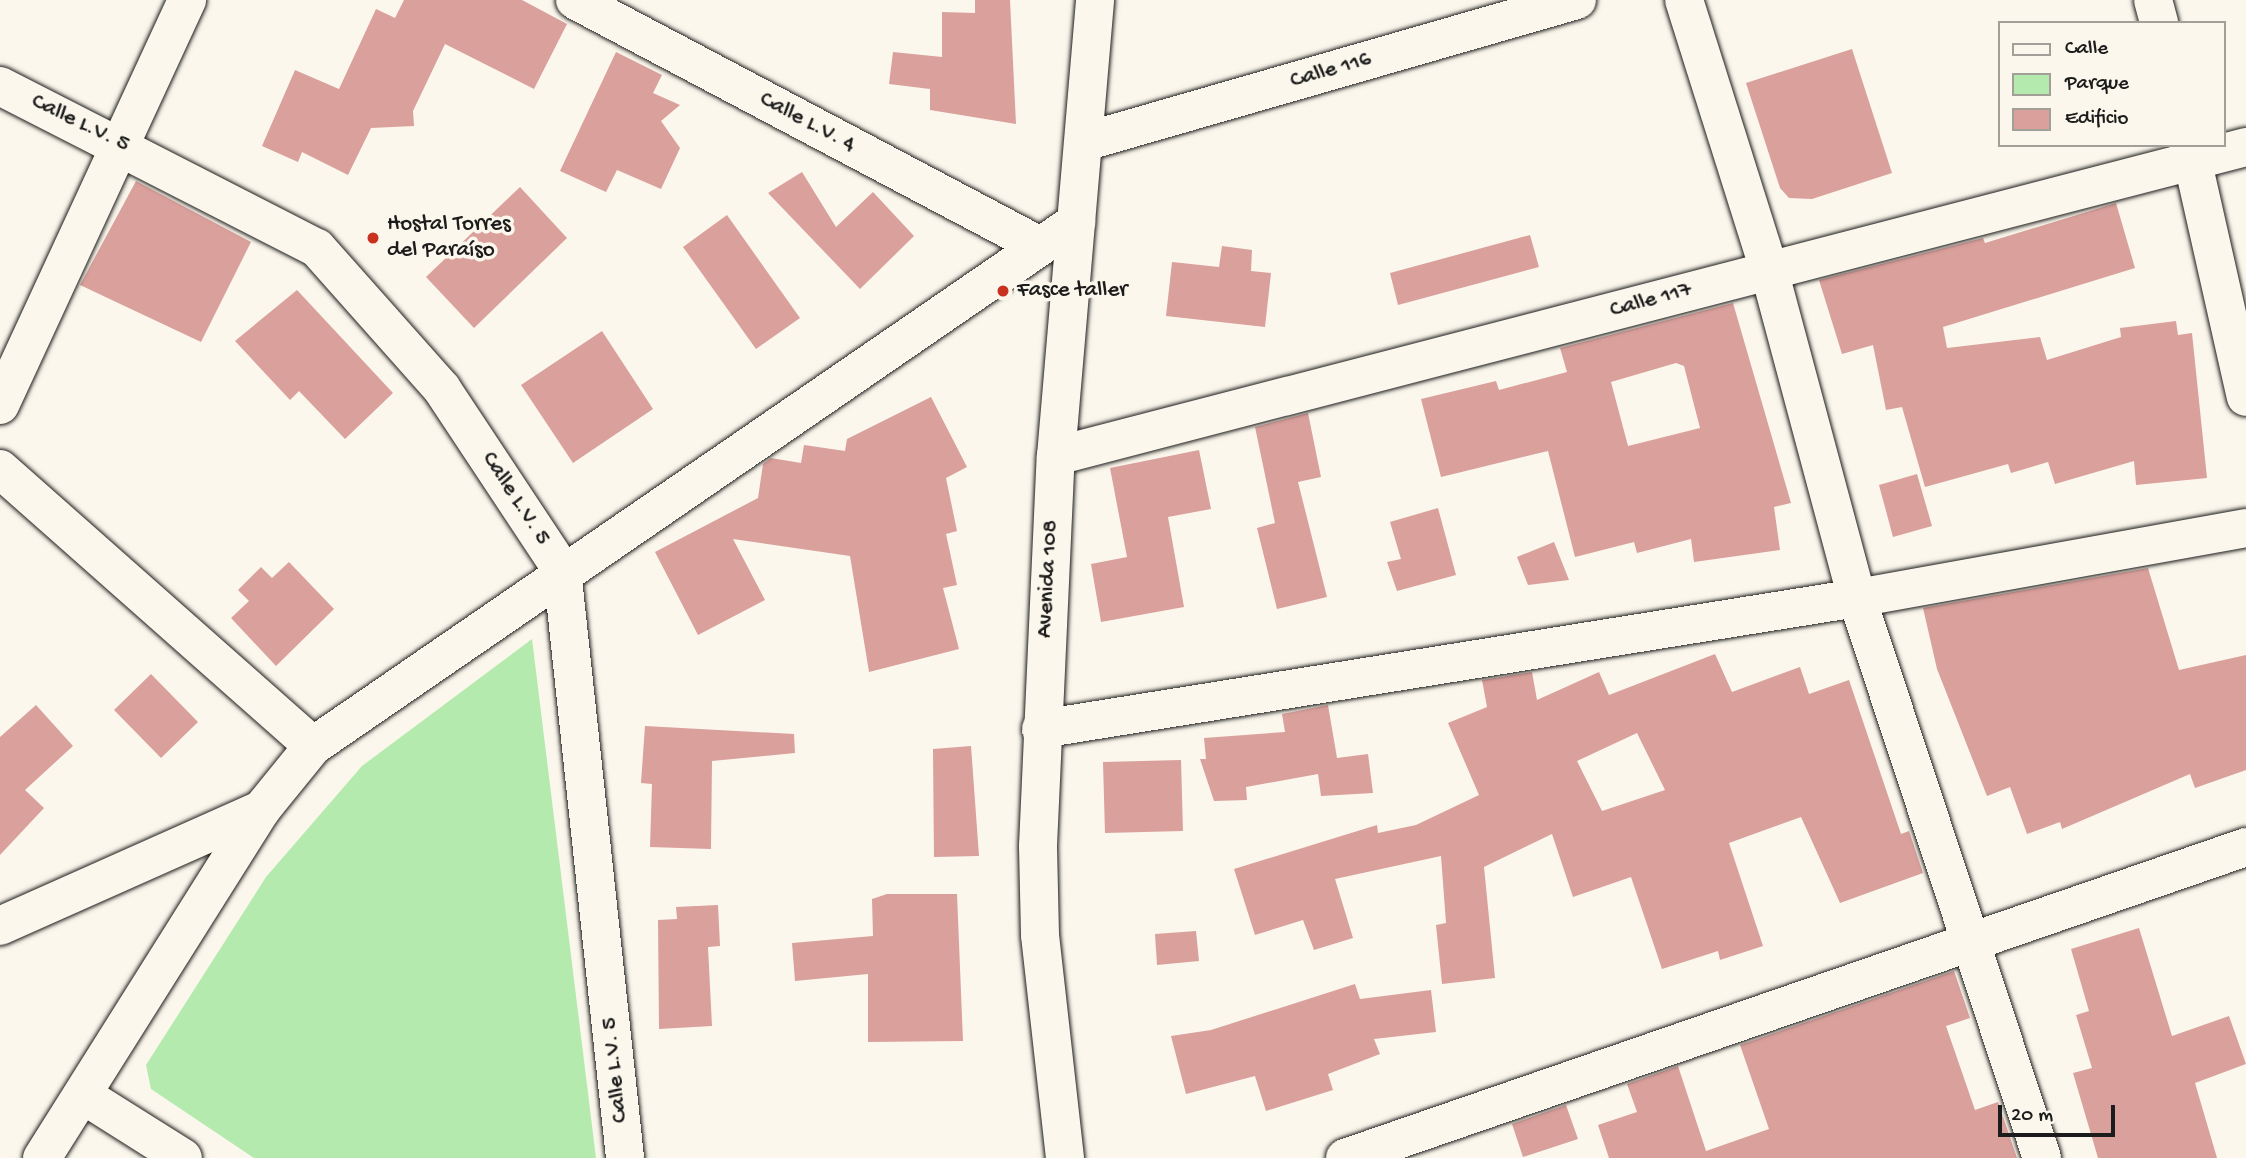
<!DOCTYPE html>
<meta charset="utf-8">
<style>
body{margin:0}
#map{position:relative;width:2246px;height:1158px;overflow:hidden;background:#fbf7ec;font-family:"Gochi Hand",sans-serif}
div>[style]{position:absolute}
.green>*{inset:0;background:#b4eaad}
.building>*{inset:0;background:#daa09c}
.roads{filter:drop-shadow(0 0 2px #1c1c1c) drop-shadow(0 0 2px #1c1c1c)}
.minor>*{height:38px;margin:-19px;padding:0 19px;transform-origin:19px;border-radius:19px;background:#fbf7ec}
.dots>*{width:19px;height:19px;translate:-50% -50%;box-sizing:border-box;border:4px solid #fbf7ec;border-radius:50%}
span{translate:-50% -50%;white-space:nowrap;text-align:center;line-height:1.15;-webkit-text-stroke:7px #fbf7ec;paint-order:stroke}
.street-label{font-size:23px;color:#1c1c1c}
.poi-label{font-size:23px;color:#1c1c1c}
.left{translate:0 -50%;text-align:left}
.legend{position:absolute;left:1998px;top:21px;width:228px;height:126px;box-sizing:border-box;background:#fbf7ec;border:2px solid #a29f99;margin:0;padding:9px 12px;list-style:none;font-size:21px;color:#1c1c1c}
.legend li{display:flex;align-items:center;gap:14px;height:35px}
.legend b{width:35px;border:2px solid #a29f99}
.scale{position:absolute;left:1998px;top:1105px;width:117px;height:32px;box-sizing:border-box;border:4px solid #1c1c1c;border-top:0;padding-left:9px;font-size:21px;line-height:24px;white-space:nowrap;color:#1c1c1c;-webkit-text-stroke:5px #fbf7ec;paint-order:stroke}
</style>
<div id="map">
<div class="green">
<i style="clip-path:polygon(532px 639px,596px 1158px,254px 1158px,151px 1089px,146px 1065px,266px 877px,362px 766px)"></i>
</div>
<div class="building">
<i style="clip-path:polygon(404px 0,522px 0,567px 24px,534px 89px,445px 44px,413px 111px,414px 126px,371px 128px,348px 175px,302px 152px,298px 162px,262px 146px,295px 70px,339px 89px,376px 9px,395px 18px)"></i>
<i style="clip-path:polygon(975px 0,1010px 0,1016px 124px,930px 110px,930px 89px,889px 84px,893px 52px,942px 57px,942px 12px,975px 13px)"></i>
<i style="clip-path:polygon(1852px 49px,1892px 173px,1812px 199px,1789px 198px,1780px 188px,1746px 83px)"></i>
<i style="clip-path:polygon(616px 52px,662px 75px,653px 93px,680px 105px,661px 121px,680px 148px,661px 189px,617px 170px,606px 192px,560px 171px)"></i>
<i style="clip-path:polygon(802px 172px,836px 227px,873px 192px,914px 236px,860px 289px,768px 193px)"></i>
<i style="clip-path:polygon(136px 181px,251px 242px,201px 342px,80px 285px)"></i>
<i style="clip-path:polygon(520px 187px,567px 238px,474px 328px,426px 277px)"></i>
<i style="clip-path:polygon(2116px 203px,2135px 268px,1943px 327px,1947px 348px,2040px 337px,2047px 360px,2121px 337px,2120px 328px,2176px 321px,2178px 335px,2192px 333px,2207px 478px,2136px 485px,2134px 461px,2055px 484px,2048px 462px,2011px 473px,2008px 464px,1925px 487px,1902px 407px,1886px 410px,1873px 345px,1842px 354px,1819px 280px,1983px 238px,1985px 243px)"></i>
<i style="clip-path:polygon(727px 215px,800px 318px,756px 349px,683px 247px)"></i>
<i style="clip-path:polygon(1530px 235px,1539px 267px,1398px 305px,1390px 273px)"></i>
<i style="clip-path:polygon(1222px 246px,1252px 250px,1251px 271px,1271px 273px,1265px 327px,1166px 316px,1172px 262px,1219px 267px)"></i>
<i style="clip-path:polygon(297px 290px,393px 393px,345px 439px,299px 391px,290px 400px,235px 341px)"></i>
<i style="clip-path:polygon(evenodd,1733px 303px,1791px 503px,1774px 507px,1780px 550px,1694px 562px,1691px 539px,1637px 553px,1634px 542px,1575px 557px,1548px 451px,1441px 477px,1421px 399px,1496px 381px,1499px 390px,1567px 372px,1560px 348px,1733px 303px,1676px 363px,1684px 366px,1700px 428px,1628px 446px,1611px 382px,1676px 363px)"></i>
<i style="clip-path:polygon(602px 331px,653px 409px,573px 463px,521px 385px)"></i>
<i style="clip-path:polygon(931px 397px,967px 467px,946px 478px,957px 531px,946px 534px,957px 585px,943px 588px,959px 649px,869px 672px,850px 556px,733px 539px,765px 600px,698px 635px,655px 552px,758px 498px,763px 464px,771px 458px,801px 463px,804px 445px,845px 451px,847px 439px)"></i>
<i style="clip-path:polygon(1308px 413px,1321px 477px,1298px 482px,1327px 597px,1277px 609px,1257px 528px,1275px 523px,1255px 427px)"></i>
<i style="clip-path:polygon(1199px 450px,1211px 509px,1168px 517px,1184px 607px,1101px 622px,1091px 564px,1127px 557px,1110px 468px)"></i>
<i style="clip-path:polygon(1917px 474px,1932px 526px,1893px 537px,1879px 485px)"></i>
<i style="clip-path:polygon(1438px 508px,1456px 575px,1397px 591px,1387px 562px,1401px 559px,1390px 522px)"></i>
<i style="clip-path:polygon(1554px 542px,1569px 580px,1528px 585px,1517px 557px)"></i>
<i style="clip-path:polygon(289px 562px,334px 609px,276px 666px,231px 618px,249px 601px,238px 590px,261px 567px,272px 578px)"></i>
<i style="clip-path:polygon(2148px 568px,2179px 670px,2246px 655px,2246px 770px,2195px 788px,2190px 774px,2062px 829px,2060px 822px,2027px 834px,2010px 787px,1987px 796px,1937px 669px,1923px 608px)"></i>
<i style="clip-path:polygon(evenodd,1715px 654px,1732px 692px,1800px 667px,1809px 694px,1849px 680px,1901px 834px,1909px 831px,1923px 873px,1840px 903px,1801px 817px,1729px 843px,1763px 946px,1720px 960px,1718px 951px,1662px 969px,1631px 877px,1573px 897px,1552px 834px,1484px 867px,1495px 978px,1442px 984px,1436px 925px,1446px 923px,1441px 856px,1335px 879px,1353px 938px,1314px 950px,1303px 920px,1255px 935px,1234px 869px,1377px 825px,1378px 833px,1416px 825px,1479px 795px,1448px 723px,1487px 707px,1482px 680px,1532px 672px,1537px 700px,1599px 672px,1609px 695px,1715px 654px,1637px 733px,1665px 790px,1602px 811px,1577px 761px,1637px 733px)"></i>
<i style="clip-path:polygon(151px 674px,198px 722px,161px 758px,114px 710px)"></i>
<i style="clip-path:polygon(36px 705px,73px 746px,25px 790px,44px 808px,0 855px,0 737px)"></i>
<i style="clip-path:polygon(1328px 705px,1337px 758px,1368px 754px,1373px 793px,1321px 796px,1318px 774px,1246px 787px,1247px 800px,1214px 801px,1200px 759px,1206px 759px,1204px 738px,1285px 732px,1282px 714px)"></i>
<i style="clip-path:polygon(645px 726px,794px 734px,795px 753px,712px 761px,711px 849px,650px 847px,652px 784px,641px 783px)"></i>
<i style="clip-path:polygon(971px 746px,979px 856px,934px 857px,933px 749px)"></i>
<i style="clip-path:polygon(1181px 760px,1183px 831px,1105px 833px,1103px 762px)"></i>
<i style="clip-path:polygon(887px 894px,957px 894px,963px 1041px,868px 1042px,868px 974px,795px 981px,792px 943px,873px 936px,872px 899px)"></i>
<i style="clip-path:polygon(718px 905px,720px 946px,708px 947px,712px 1026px,659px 1029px,658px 920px,677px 919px,676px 907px)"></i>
<i style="clip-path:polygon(2139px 928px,2172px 1036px,2229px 1016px,2246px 1064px,2195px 1083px,2217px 1158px,2098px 1158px,2073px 1073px,2092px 1068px,2076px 1015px,2089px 1011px,2071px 949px)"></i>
<i style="clip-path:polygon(1196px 931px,1199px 961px,1157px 965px,1155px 934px)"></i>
<i style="clip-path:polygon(1954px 971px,1970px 1018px,1946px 1026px,1975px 1110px,1998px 1102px,2017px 1158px,1609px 1158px,1598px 1125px,1637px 1112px,1627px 1084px,1678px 1066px,1706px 1151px,1769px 1129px,1740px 1045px)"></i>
<i style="clip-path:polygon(1355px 984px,1360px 999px,1431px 990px,1436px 1032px,1374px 1039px,1380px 1054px,1328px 1074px,1333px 1090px,1266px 1111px,1255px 1076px,1186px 1094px,1171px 1036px,1211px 1030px)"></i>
<i style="clip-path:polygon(1566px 1105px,1578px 1139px,1523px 1157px,1512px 1124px)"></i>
</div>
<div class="roads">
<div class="minor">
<i style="left:575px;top:0;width:526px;rotate:27.88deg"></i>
<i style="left:1684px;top:0;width:283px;rotate:72.5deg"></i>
<i style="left:1769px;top:270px;width:340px;rotate:75deg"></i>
<i style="left:1857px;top:598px;width:590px;rotate:71.72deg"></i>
<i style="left:2153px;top:0;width:24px;rotate:75deg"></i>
<i style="left:0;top:86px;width:356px;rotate:27.1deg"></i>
<i style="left:317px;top:248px;width:188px;rotate:48.4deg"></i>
<i style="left:442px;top:389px;width:217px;rotate:56.5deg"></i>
<i style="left:562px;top:570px;width:591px;rotate:83.88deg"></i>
<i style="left:1084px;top:142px;width:513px;rotate:-16.07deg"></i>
<i style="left:2189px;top:145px;width:258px;rotate:77.3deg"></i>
<i style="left:0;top:405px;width:446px;rotate:-65.2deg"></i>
<i style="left:1056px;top:456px;width:1229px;rotate:-14.56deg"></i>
<i style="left:0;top:469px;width:418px;rotate:41.5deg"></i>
<i style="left:1041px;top:729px;width:826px;rotate:-9.12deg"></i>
<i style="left:1857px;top:598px;width:395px;rotate:-10.2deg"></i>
<i style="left:0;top:926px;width:286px;rotate:-24deg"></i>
<i style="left:261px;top:810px;width:82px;rotate:-50.9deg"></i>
<i style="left:313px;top:746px;width:926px;rotate:-34.48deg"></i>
<i style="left:83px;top:1095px;width:118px;rotate:32.2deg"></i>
<i style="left:42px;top:1158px;width:411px;rotate:-57.8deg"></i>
<i style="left:1065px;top:1158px;width:224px;rotate:-96.4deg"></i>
<i style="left:1040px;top:935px;width:89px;rotate:-91.3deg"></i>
<i style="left:1038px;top:846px;width:390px;rotate:-87.4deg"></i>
<i style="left:1056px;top:456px;width:458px;rotate:-85.1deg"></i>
<i style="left:1345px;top:1158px;width:953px;rotate:-19.04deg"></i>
</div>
</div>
<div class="dots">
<i style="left:373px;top:238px;background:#c8321e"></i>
<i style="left:1003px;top:291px;background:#c8321e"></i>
</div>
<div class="street-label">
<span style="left:1331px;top:71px;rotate:-16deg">Calle 116</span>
<span style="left:807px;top:123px;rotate:28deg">Calle L.V. 4</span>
<span style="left:80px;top:124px;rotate:26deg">Calle L.V. 5</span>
<span style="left:1651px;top:301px;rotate:-15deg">Calle 117</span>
<span style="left:515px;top:499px;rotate:57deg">Calle L.V. 5</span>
<span style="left:1049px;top:579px;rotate:-87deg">Avenida 108</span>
<span style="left:616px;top:1070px;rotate:-96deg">Calle L.V. 5</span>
</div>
<div class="poi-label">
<span class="left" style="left:387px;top:238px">Hostal Torres<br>del Paraíso</span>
<span class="left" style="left:1017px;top:291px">Fasce taller</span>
</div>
<ul class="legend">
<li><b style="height:9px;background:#fbf7ec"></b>Calle</li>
<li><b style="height:19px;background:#b4eaad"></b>Parque</li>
<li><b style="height:19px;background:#daa09c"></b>Edificio</li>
</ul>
<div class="scale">20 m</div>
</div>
